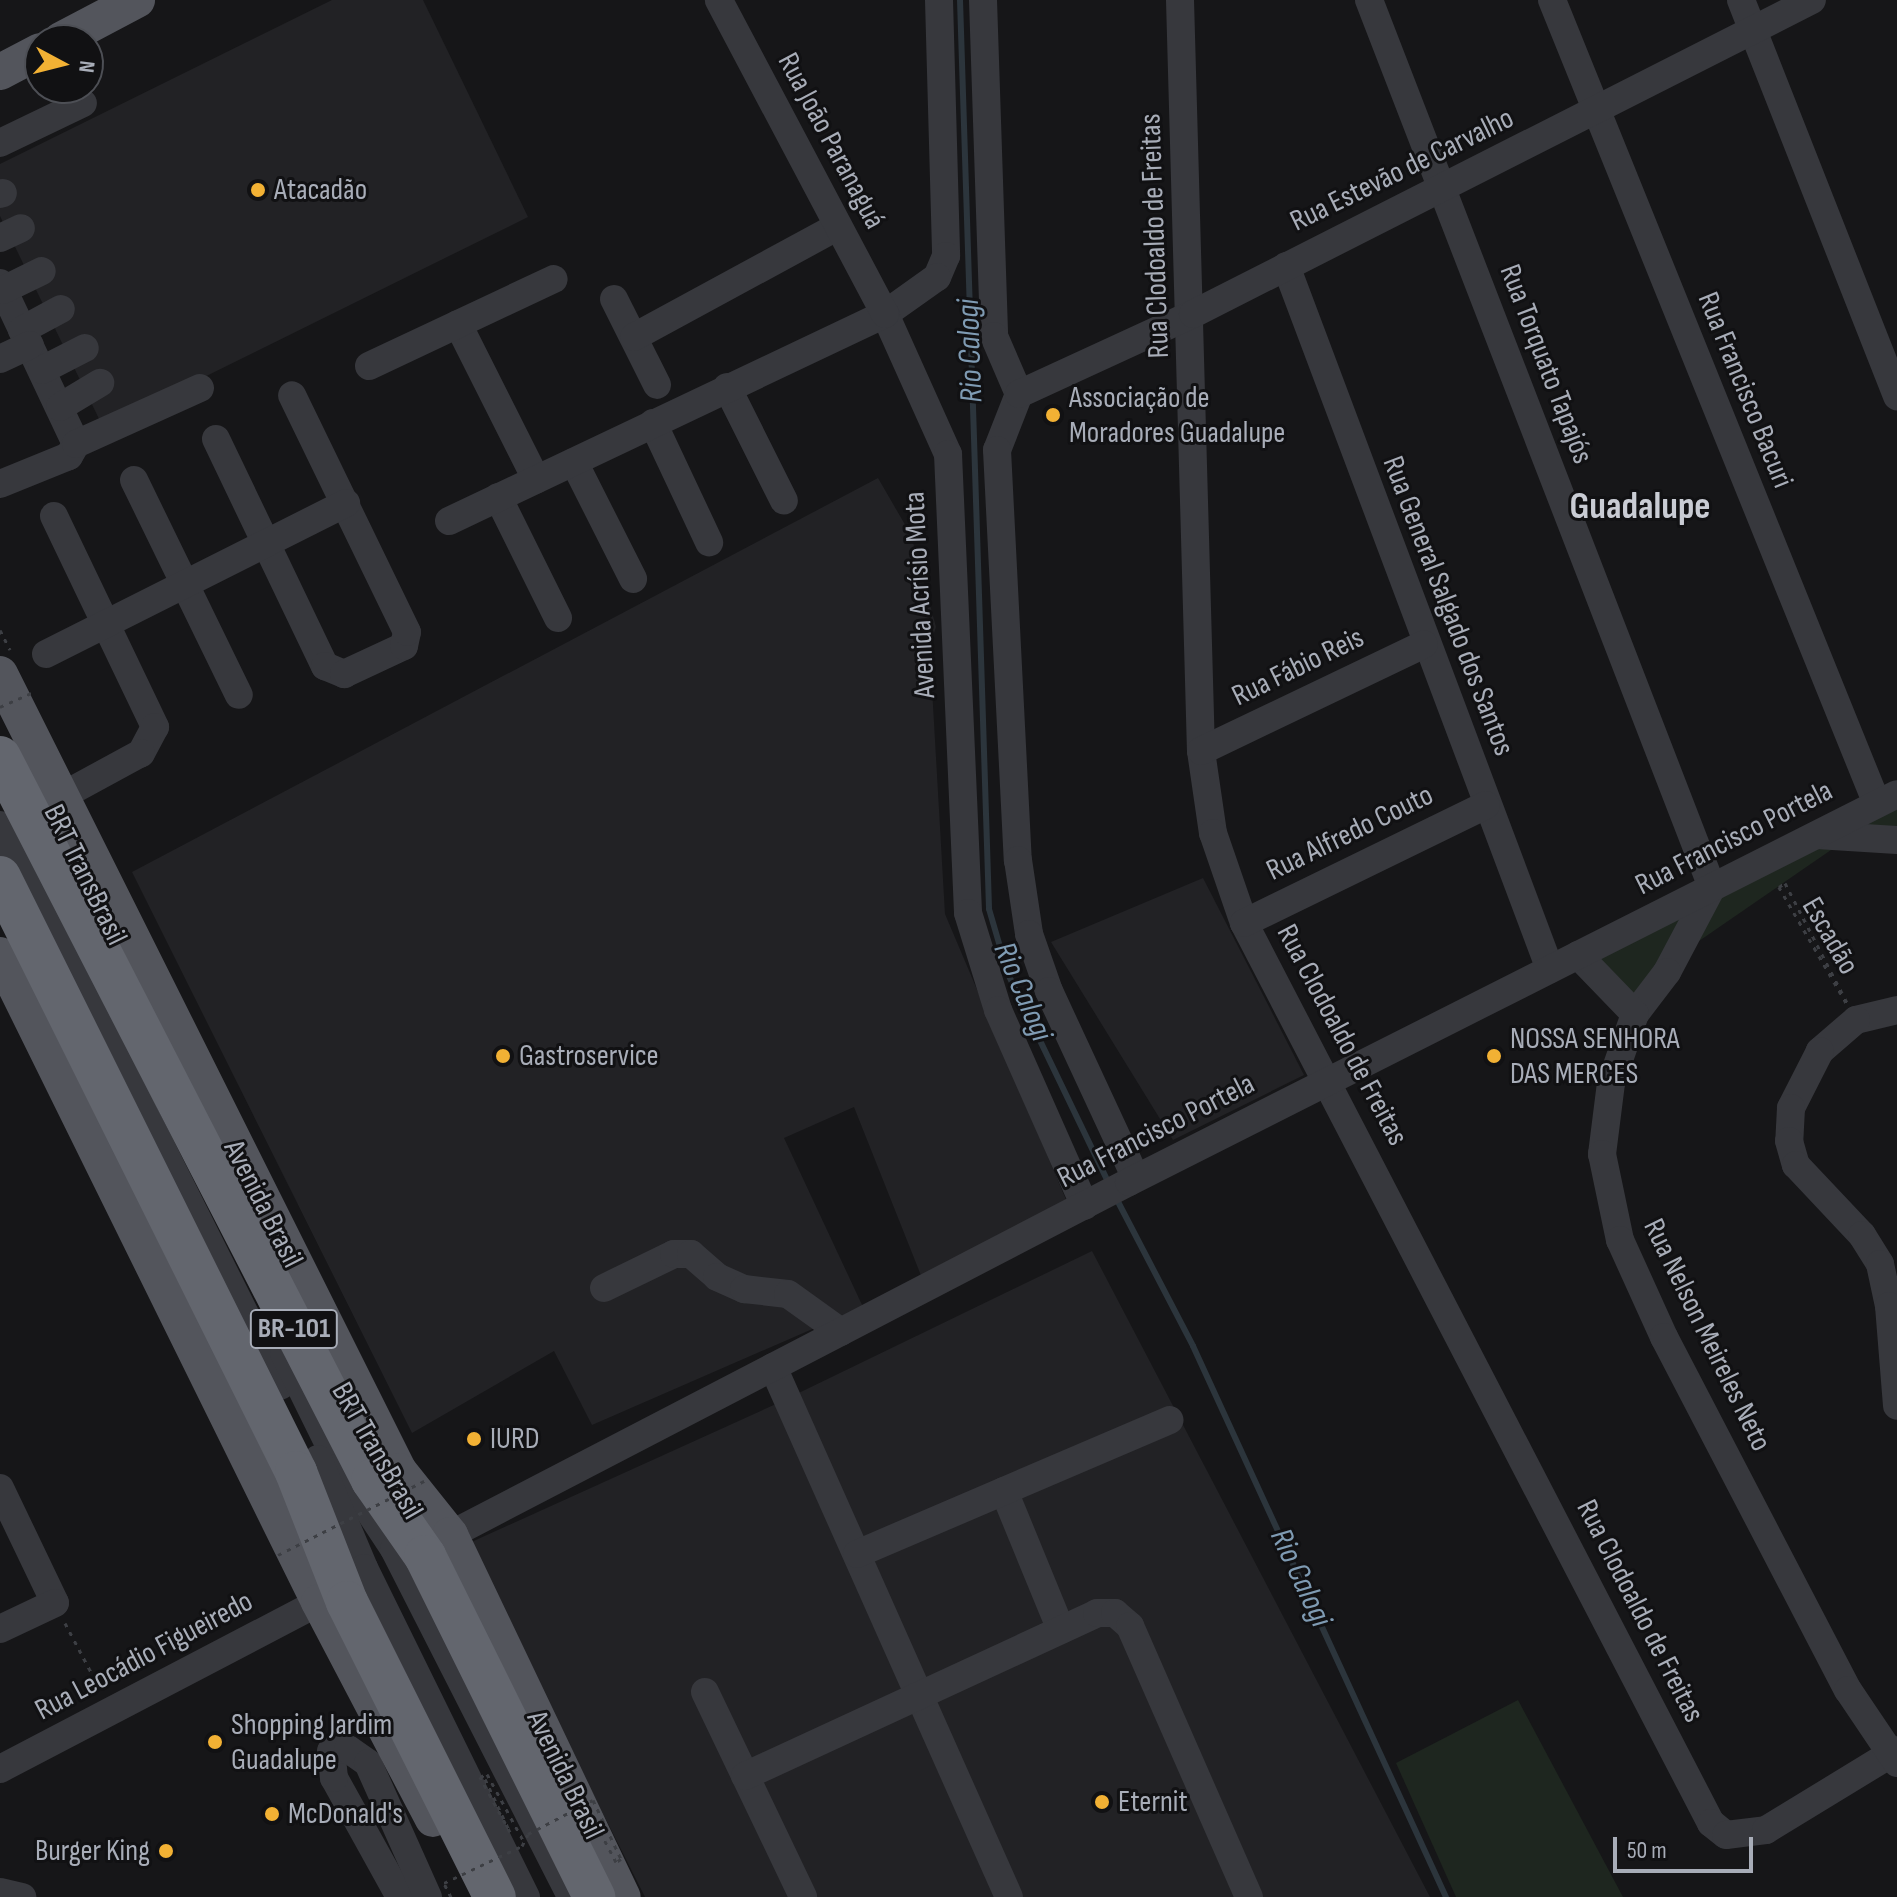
<!DOCTYPE html>
<meta charset="utf-8">
<style>
body{margin:0}
#map{position:relative;width:1897px;height:1897px;overflow:hidden;background:#161618;font-family:"Sofia Sans Condensed",sans-serif}
div>[style]{position:absolute}
.built>*{inset:0;background:#222225}
.green>*{inset:0;background:#1e261f}
.stream>*{height:6px;margin:-3px;padding:0 3px;transform-origin:3px;border-radius:3px;background:#2c353c}
.path>*{height:3px;margin-top:-1.5px;transform-origin:0;background:repeating-linear-gradient(90deg,#3d3f44 0 4px,transparent 0 10px)}
.minor>*{height:28px;margin:-14px;padding:0 14px;transform-origin:14px;border-radius:14px;background:#37383d}
.major>*{height:36px;margin:-18px;padding:0 18px;transform-origin:18px;border-radius:18px;background:#53555c}
.highway>*{height:42px;margin:-21px;padding:0 21px;transform-origin:21px;border-radius:21px;background:#63666e}
.path-bridge>*{height:3px;margin-top:-1.5px;transform-origin:0;background:repeating-linear-gradient(90deg,#3d3f44 0 4px,transparent 0 10px)}
.dots>*{width:22px;height:22px;translate:-50% -50%;box-sizing:border-box;border:4px solid #111113;border-radius:50%}
span{translate:-50% -50%;white-space:nowrap;text-align:center;line-height:1.15;-webkit-text-stroke:6px #111113;paint-order:stroke}
.shield-label span{padding:2px 6px;background:#111113;border:2px solid;border-radius:6px;-webkit-text-stroke-width:0}
.shield-label{font-size:28px;color:#a8adb8;font-weight:700}
.street-label{font-size:30px;color:#a8adb8}
.poi-label{font-size:30px;color:#a8adb8}
.left{translate:0 -50%;text-align:left}
.right{translate:-100% -50%;text-align:right}
.water-label{font-size:32px;color:#7f9bb3;font-style:italic}
.district-label{font-size:38px;color:#c9ccd4;font-weight:700}
.north{position:absolute;left:24px;top:24px;width:80px;height:80px;box-sizing:border-box;background:#111113;border:2px solid #4d4f55;border-radius:50%;rotate:97deg;font-size:22px;font-weight:700;line-height:32px;text-align:center;color:#a8adb8}
.north::after{content:'';display:block;margin:auto;width:28px;height:36px;background:#f2b134;clip-path:polygon(50% 0,100% 100%,50% 72%,0 100%)}
.scale{position:absolute;left:1613px;top:1837px;width:140px;height:36px;box-sizing:border-box;border:4px solid #a8adb8;border-top:0;padding-left:10px;font-size:24px;line-height:28px;white-space:nowrap;color:#a8adb8;-webkit-text-stroke:6px #111113;paint-order:stroke}
</style>
<div id="map">
<div class="built">
<i style="clip-path:polygon(332px 0,423px 0,528px 217px,103px 427px,0 216px,0 164px)"></i>
<i style="clip-path:polygon(878px 478px,911px 535px,936px 627px,923px 666px,932px 688px,945px 914px,1067px 1202px,922px 1278px,854px 1107px,784px 1138px,863px 1307px,592px 1425px,554px 1351px,412px 1433px,132px 872px)"></i>
<i style="clip-path:polygon(1203px 878px,1304px 1075px,1173px 1140px,1051px 942px)"></i>
<i style="clip-path:polygon(1092px 1251px,1430px 1897px,645px 1897px,467px 1544px,776px 1404px)"></i>
</div>
<div class="green">
<i style="clip-path:polygon(1897px 795px,1897px 845px,1831px 850px,1657px 970px,1635px 1008px,1592px 960px)"></i>
<i style="clip-path:polygon(1518px 1700px,1623px 1897px,1456px 1897px,1396px 1763px)"></i>
</div>
<div class="stream">
<i style="left:960px;top:0;width:909px;rotate:88.17deg"></i>
<i style="left:989px;top:909px;width:68px;rotate:73.7deg"></i>
<i style="left:1008px;top:974px;width:231px;rotate:64.3deg"></i>
<i style="left:1115px;top:1196px;width:169px;rotate:62.5deg"></i>
<i style="left:1193px;top:1346px;width:606px;rotate:65.34deg"></i>
</div>
<div class="path">
<i style="left:0;top:630px;width:22px;rotate:63deg"></i>
<i style="left:1785px;top:883px;width:154px;rotate:62.6deg"></i>
<i style="left:1856px;top:1020px;width:154px;rotate:-120.1deg"></i>
<i style="left:1779px;top:887px;width:7px;rotate:-34deg"></i>
<i style="left:65px;top:1623px;width:77px;rotate:62.1deg"></i>
</div>
<div class="minor">
<i style="left:939px;top:0;width:256px;rotate:88.4deg"></i>
<i style="left:946px;top:256px;width:23px;rotate:113deg"></i>
<i style="left:937px;top:277px;width:64px;rotate:144.6deg"></i>
<i style="left:885px;top:314px;width:154px;rotate:65.8deg"></i>
<i style="left:948px;top:454px;width:459px;rotate:87.5deg"></i>
<i style="left:968px;top:913px;width:102px;rotate:72.8deg"></i>
<i style="left:998px;top:1010px;width:214px;rotate:66.1deg"></i>
<i style="left:983px;top:0;width:336px;rotate:88.1deg"></i>
<i style="left:994px;top:336px;width:63px;rotate:66.7deg"></i>
<i style="left:1019px;top:394px;width:60px;rotate:111.4deg"></i>
<i style="left:997px;top:450px;width:411px;rotate:87.1deg"></i>
<i style="left:1018px;top:860px;width:75px;rotate:81.5deg"></i>
<i style="left:1029px;top:934px;width:60px;rotate:70.7deg"></i>
<i style="left:1049px;top:991px;width:206px;rotate:65.1deg"></i>
<i style="left:1180px;top:0;width:751px;rotate:88.4deg"></i>
<i style="left:1201px;top:751px;width:83px;rotate:81.7deg"></i>
<i style="left:1213px;top:833px;width:95px;rotate:71deg"></i>
<i style="left:1244px;top:923px;width:1014px;rotate:62.58deg"></i>
<i style="left:1711px;top:1823px;width:19px;rotate:39deg"></i>
<i style="left:1726px;top:1835px;width:40px;rotate:-7.1deg"></i>
<i style="left:1766px;top:1830px;width:153px;rotate:-31.4deg"></i>
<i style="left:1369px;top:0;width:951px;rotate:68.86deg"></i>
<i style="left:1712px;top:887px;width:96px;rotate:117.9deg"></i>
<i style="left:1667px;top:972px;width:53px;rotate:127.3deg"></i>
<i style="left:1635px;top:1014px;width:73px;rotate:109.2deg"></i>
<i style="left:1611px;top:1083px;width:72px;rotate:97.2deg"></i>
<i style="left:1602px;top:1154px;width:88px;rotate:78.2deg"></i>
<i style="left:1620px;top:1240px;width:107px;rotate:65.6deg"></i>
<i style="left:1664px;top:1337px;width:398px;rotate:62.5deg"></i>
<i style="left:1848px;top:1690px;width:88px;rotate:56.1deg"></i>
<i style="left:1552px;top:0;width:867px;rotate:67.99deg"></i>
<i style="left:1741px;top:0;width:426px;rotate:68.5deg"></i>
<i style="left:0;top:143px;width:92px;rotate:-25.7deg"></i>
<i style="left:0;top:194px;width:3px;rotate:-18deg"></i>
<i style="left:0;top:238px;width:23px;rotate:-25deg"></i>
<i style="left:1286px;top:266px;width:751px;rotate:69.42deg"></i>
<i style="left:0;top:283px;width:178px;rotate:64.7deg"></i>
<i style="left:76px;top:444px;width:14px;rotate:120deg"></i>
<i style="left:69px;top:456px;width:74px;rotate:157.9deg"></i>
<i style="left:3px;top:290px;width:43px;rotate:-26deg"></i>
<i style="left:614px;top:299px;width:96px;rotate:63.4deg"></i>
<i style="left:458px;top:324px;width:174px;rotate:63.3deg"></i>
<i style="left:22px;top:330px;width:44px;rotate:-28.3deg"></i>
<i style="left:634px;top:337px;width:231px;rotate:-28.5deg"></i>
<i style="left:0;top:359px;width:33px;rotate:-25deg"></i>
<i style="left:369px;top:366px;width:204px;rotate:-25.2deg"></i>
<i style="left:42px;top:370px;width:48px;rotate:-27.1deg"></i>
<i style="left:727px;top:387px;width:127px;rotate:63.4deg"></i>
<i style="left:1019px;top:394px;width:192px;rotate:-24.7deg"></i>
<i style="left:1193px;top:314px;width:694px;rotate:-26.9deg"></i>
<i style="left:60px;top:407px;width:47px;rotate:-31deg"></i>
<i style="left:653px;top:423px;width:132px;rotate:64.8deg"></i>
<i style="left:216px;top:439px;width:252px;rotate:64.4deg"></i>
<i style="left:325px;top:666px;width:21px;rotate:23deg"></i>
<i style="left:344px;top:674px;width:66px;rotate:-25deg"></i>
<i style="left:404px;top:646px;width:14px;rotate:-78deg"></i>
<i style="left:407px;top:632px;width:263px;rotate:-115.9deg"></i>
<i style="left:76px;top:444px;width:136px;rotate:-24.3deg"></i>
<i style="left:574px;top:462px;width:131px;rotate:63.2deg"></i>
<i style="left:134px;top:480px;width:239px;rotate:64deg"></i>
<i style="left:498px;top:497px;width:135px;rotate:63.6deg"></i>
<i style="left:54px;top:516px;width:234px;rotate:64.4deg"></i>
<i style="left:155px;top:727px;width:30px;rotate:118deg"></i>
<i style="left:141px;top:753px;width:90px;rotate:151.4deg"></i>
<i style="left:449px;top:521px;width:483px;rotate:-25.4deg"></i>
<i style="left:885px;top:314px;width:355px;rotate:-117.9deg"></i>
<i style="left:46px;top:654px;width:336px;rotate:-26.7deg"></i>
<i style="left:1201px;top:751px;width:247px;rotate:-25.6deg"></i>
<i style="left:0;top:825px;width:627px;rotate:63.39deg"></i>
<i style="left:1817px;top:835px;width:80px;rotate:3.6deg"></i>
<i style="left:1244px;top:923px;width:269px;rotate:-26deg"></i>
<i style="left:1578px;top:955px;width:82px;rotate:46deg"></i>
<i style="left:1897px;top:1010px;width:42px;rotate:166.3deg"></i>
<i style="left:1856px;top:1020px;width:48px;rotate:139.3deg"></i>
<i style="left:1820px;top:1051px;width:64px;rotate:117deg"></i>
<i style="left:1791px;top:1108px;width:33px;rotate:93deg"></i>
<i style="left:1789px;top:1141px;width:25px;rotate:74deg"></i>
<i style="left:1796px;top:1165px;width:96px;rotate:46.7deg"></i>
<i style="left:1862px;top:1235px;width:34px;rotate:58deg"></i>
<i style="left:1880px;top:1264px;width:43px;rotate:77.9deg"></i>
<i style="left:1889px;top:1306px;width:100px;rotate:85.4deg"></i>
<i style="left:604px;top:1288px;width:78px;rotate:-25.9deg"></i>
<i style="left:674px;top:1254px;width:17px"></i>
<i style="left:691px;top:1254px;width:35px;rotate:41deg"></i>
<i style="left:717px;top:1277px;width:30px;rotate:24deg"></i>
<i style="left:744px;top:1289px;width:44px;rotate:6.5deg"></i>
<i style="left:788px;top:1294px;width:65px;rotate:35.6deg"></i>
<i style="left:284px;top:1353px;width:127px;rotate:63.8deg"></i>
<i style="left:340px;top:1467px;width:98px;rotate:56.6deg"></i>
<i style="left:394px;top:1549px;width:390px;rotate:63deg"></i>
<i style="left:773px;top:1367px;width:580px;rotate:66deg"></i>
<i style="left:318px;top:1459px;width:118px;rotate:67.1deg"></i>
<i style="left:364px;top:1568px;width:367px;rotate:63.8deg"></i>
<i style="left:0;top:1488px;width:127px;rotate:64.4deg"></i>
<i style="left:55px;top:1603px;width:61px;rotate:154.7deg"></i>
<i style="left:1004px;top:1491px;width:150px;rotate:67.7deg"></i>
<i style="left:450px;top:1535px;width:765px;rotate:-27.47deg"></i>
<i style="left:1129px;top:1182px;width:860px;rotate:-26.8deg"></i>
<i style="left:857px;top:1554px;width:340px;rotate:-23.2deg"></i>
<i style="left:705px;top:1692px;width:227px;rotate:64.4deg"></i>
<i style="left:0;top:1769px;width:360px;rotate:-27.6deg"></i>
<i style="left:745px;top:1776px;width:388px;rotate:-24.8deg"></i>
<i style="left:1097px;top:1613px;width:18px"></i>
<i style="left:1115px;top:1613px;width:20px;rotate:41deg"></i>
<i style="left:1130px;top:1626px;width:296px;rotate:66.3deg"></i>
<i style="left:0;top:1892px;width:23px;rotate:13deg"></i>
<i style="left:400px;top:1897px;width:136px;rotate:-119deg"></i>
<i style="left:334px;top:1778px;width:27px;rotate:-96deg"></i>
<i style="left:331px;top:1751px;width:17px;rotate:-7deg"></i>
<i style="left:348px;top:1749px;width:24px;rotate:35deg"></i>
<i style="left:368px;top:1763px;width:147px;rotate:65.9deg"></i>
</div>
<div class="major">
<i style="left:61px;top:40px;width:86px;rotate:-27.8deg"></i>
<i style="left:0;top:72px;width:45px;rotate:-27.7deg"></i>
<i style="left:0;top:674px;width:891px;rotate:63.41deg"></i>
<i style="left:399px;top:1471px;width:82px;rotate:51.4deg"></i>
<i style="left:450px;top:1535px;width:401px;rotate:64.5deg"></i>
<i style="left:0;top:955px;width:721px;rotate:63.75deg"></i>
<i style="left:319px;top:1602px;width:245px;rotate:62.3deg"></i>
</div>
<div class="highway">
<i style="left:0;top:757px;width:813px;rotate:62.77deg"></i>
<i style="left:372px;top:1480px;width:93px;rotate:55.1deg"></i>
<i style="left:425px;top:1556px;width:381px;rotate:63.6deg"></i>
<i style="left:0;top:877px;width:665px;rotate:63.55deg"></i>
<i style="left:296px;top:1472px;width:140px;rotate:68.6deg"></i>
<i style="left:347px;top:1602px;width:330px;rotate:63.4deg"></i>
</div>
<div class="path-bridge">
<i style="left:0;top:707px;width:34px;rotate:-24deg"></i>
<i style="left:278px;top:1555px;width:164px;rotate:-26.9deg"></i>
<i style="left:485px;top:1779px;width:59px;rotate:64.7deg"></i>
<i style="left:510px;top:1832px;width:63px;rotate:-118.6deg"></i>
<i style="left:480px;top:1777px;width:8px;rotate:-23deg"></i>
<i style="left:487px;top:1774px;width:77px;rotate:61.4deg"></i>
<i style="left:451px;top:1897px;width:16px;rotate:-117deg"></i>
<i style="left:444px;top:1883px;width:86px;rotate:-25.4deg"></i>
<i style="left:522px;top:1846px;width:13px;rotate:-63deg"></i>
<i style="left:528px;top:1834px;width:73px;rotate:-27.6deg"></i>
<i style="left:593px;top:1800px;width:65px;rotate:64.6deg"></i>
<i style="left:621px;top:1859px;width:6px;rotate:149deg"></i>
<i style="left:616px;top:1862px;width:62px;rotate:-117.8deg"></i>
</div>
<div class="dots">
<i style="left:258px;top:190px;background:#f2b134"></i>
<i style="left:1053px;top:415px;background:#f2b134"></i>
<i style="left:503px;top:1056px;background:#f2b134"></i>
<i style="left:1494px;top:1056px;background:#f2b134"></i>
<i style="left:474px;top:1439px;background:#f2b134"></i>
<i style="left:215px;top:1742px;background:#f2b134"></i>
<i style="left:1102px;top:1802px;background:#f2b134"></i>
<i style="left:272px;top:1814px;background:#f2b134"></i>
<i style="left:166px;top:1851px;background:#f2b134"></i>
</div>
<div class="shield-label">
<span style="left:294px;top:1329px">BR-101</span>
</div>
<div class="street-label">
<span style="left:831px;top:141px;rotate:62deg">Rua João Paranaguá</span>
<span style="left:1402px;top:170px;rotate:-26deg">Rua Estevão de Carvalho</span>
<span style="left:1155px;top:236px;rotate:-92deg">Rua Clodoaldo de Freitas</span>
<span style="left:1546px;top:364px;rotate:69deg">Rua Torquato Tapajós</span>
<span style="left:1745px;top:390px;rotate:68deg">Rua Francisco Bacuri</span>
<span style="left:920px;top:595px;rotate:-93deg">Avenida Acrísio Mota</span>
<span style="left:1448px;top:606px;rotate:69deg">Rua General Salgado dos Santos</span>
<span style="left:1298px;top:667px;rotate:-26deg">Rua Fábio Reis</span>
<span style="left:1350px;top:833px;rotate:-26deg">Rua Alfredo Couto</span>
<span style="left:1734px;top:838px;rotate:-27deg">Rua Francisco Portela</span>
<span style="left:85px;top:875px;rotate:64deg">BRT TransBrasil</span>
<span style="left:1830px;top:936px;rotate:60deg">Escadão</span>
<span style="left:1342px;top:1035px;rotate:62deg">Rua Clodoaldo de Freitas</span>
<span style="left:1156px;top:1131px;rotate:-27deg">Rua Francisco Portela</span>
<span style="left:263px;top:1204px;rotate:63deg">Avenida Brasil</span>
<span style="left:1707px;top:1335px;rotate:64deg">Rua Nelson Meireles Neto</span>
<span style="left:377px;top:1451px;rotate:60deg">BRT TransBrasil</span>
<span style="left:1640px;top:1611px;rotate:63deg">Rua Clodoaldo de Freitas</span>
<span style="left:144px;top:1656px;rotate:-28deg">Rua Leocádio Figueiredo</span>
<span style="left:565px;top:1775px;rotate:64deg">Avenida Brasil</span>
</div>
<div class="poi-label">
<span class="left" style="left:274px;top:190px">Atacadão</span>
<span class="left" style="left:1069px;top:415px">Associação de<br>Moradores Guadalupe</span>
<span class="left" style="left:1510px;top:1056px">NOSSA SENHORA<br>DAS MERCES</span>
<span class="left" style="left:519px;top:1056px">Gastroservice</span>
<span class="left" style="left:490px;top:1439px">IURD</span>
<span class="left" style="left:231px;top:1742px">Shopping Jardim<br>Guadalupe</span>
<span class="left" style="left:1118px;top:1802px">Eternit</span>
<span class="left" style="left:288px;top:1814px">McDonald's</span>
<span class="right" style="left:150px;top:1851px">Burger King</span>
</div>
<div class="water-label">
<span style="left:971px;top:351px;rotate:-92deg">Rio Calogi</span>
<span style="left:1022px;top:992px;rotate:67deg">Rio Calogi</span>
<span style="left:1300px;top:1578px;rotate:65deg">Rio Calogi</span>
</div>
<div class="district-label">
<span style="left:1640px;top:507px">Guadalupe</span>
</div>
<div class="north">N</div>
<div class="scale">50 m</div>
</div>
